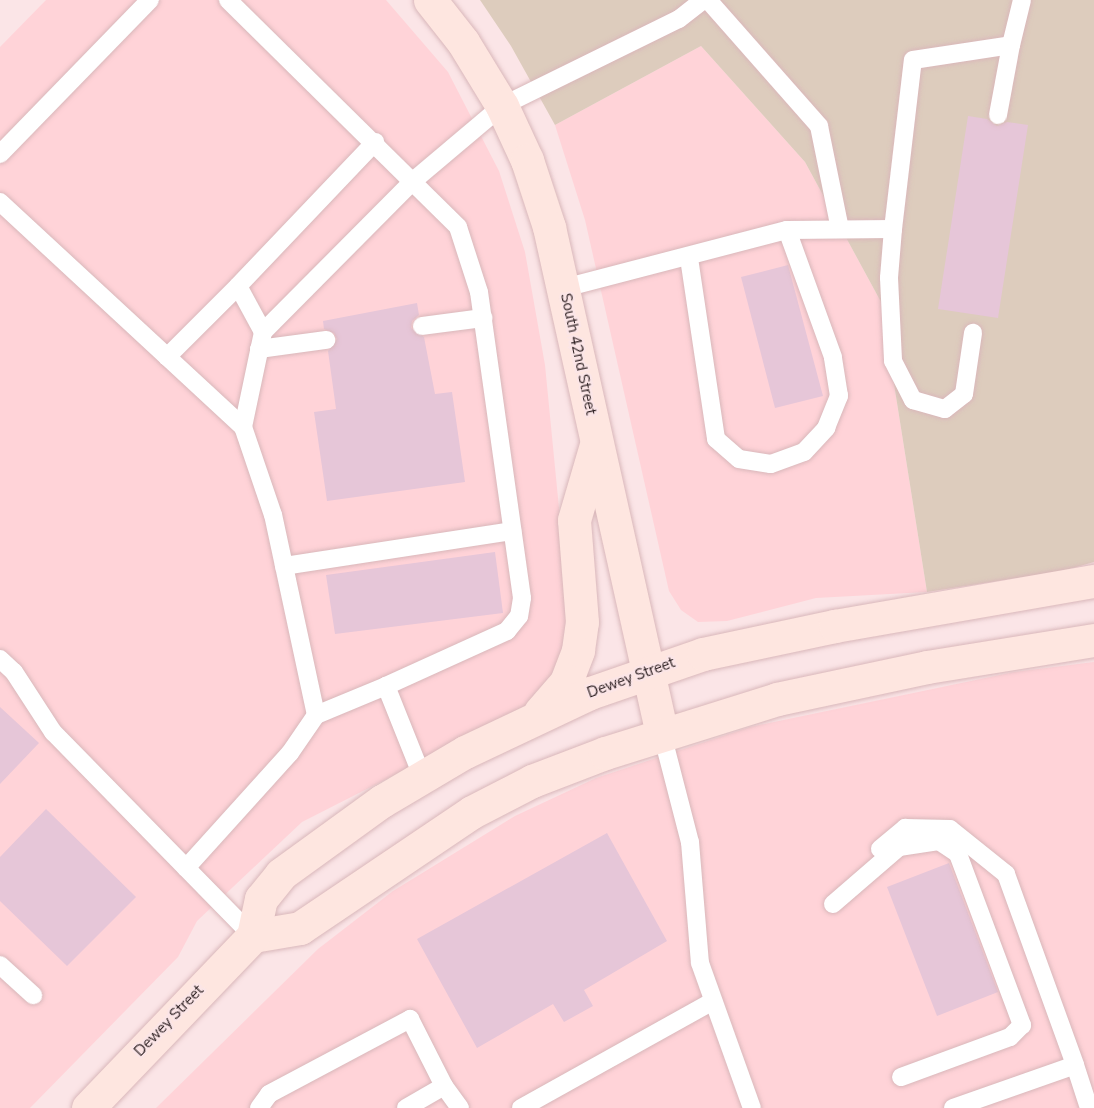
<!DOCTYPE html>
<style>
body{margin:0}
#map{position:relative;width:1094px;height:1108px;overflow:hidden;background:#fbe5e7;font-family:"Nunito Sans",sans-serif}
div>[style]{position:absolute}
.built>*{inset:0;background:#ffd3d8}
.green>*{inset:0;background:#ddccbd}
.building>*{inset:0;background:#e6c6d8}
.roads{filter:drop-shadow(0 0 2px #d9b7ba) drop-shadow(0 0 2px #d9b7ba)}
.lane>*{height:18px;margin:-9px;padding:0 9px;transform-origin:9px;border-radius:9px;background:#fff}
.secondary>*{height:33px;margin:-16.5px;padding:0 16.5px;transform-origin:16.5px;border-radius:16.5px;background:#fee6e0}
span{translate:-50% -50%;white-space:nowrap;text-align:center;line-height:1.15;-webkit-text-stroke:4.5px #fbe5e7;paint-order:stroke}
.street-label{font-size:15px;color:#2a1d1f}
</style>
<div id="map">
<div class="built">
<i style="clip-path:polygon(46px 0,386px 0,448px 72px,499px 171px,525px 252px,545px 365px,571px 631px,557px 675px,524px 709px,302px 822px,197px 921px,178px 957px,30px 1108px,0 1108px,0 47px)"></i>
<i style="clip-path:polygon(701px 46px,805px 162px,881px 302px,927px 592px,816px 598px,727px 621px,698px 622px,681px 610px,669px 591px,585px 220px,555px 125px)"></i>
<i style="clip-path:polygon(1094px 662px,1094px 1108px,156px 1108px,318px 949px,393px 891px,515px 816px,596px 778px,750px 727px,1014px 672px)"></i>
</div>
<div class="green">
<i style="clip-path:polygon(480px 0,1094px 0,1094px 562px,1062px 571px,927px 592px,881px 302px,805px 162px,701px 46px,555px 125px,511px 46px)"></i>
</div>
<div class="building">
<i style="clip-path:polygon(968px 116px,987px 119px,997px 126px,1007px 122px,1028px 125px,998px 318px,938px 309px)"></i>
<i style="clip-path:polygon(788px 265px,823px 396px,775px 408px,741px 277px)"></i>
<i style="clip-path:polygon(417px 303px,419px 315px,412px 321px,411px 328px,424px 337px,435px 394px,452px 392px,465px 482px,327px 501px,314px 412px,336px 409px,328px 351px,337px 339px,334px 333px,324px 329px,323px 321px)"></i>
<i style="clip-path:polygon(495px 552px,503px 613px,335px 634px,326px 575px)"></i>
<i style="clip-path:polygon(0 707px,39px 743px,0 784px)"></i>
<i style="clip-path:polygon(46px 809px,136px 897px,67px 966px,0 901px,0 857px)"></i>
<i style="clip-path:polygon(607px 833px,667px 941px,584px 990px,593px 1006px,564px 1022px,553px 1004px,477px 1048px,417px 939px)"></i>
<i style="clip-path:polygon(949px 863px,998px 992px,937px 1016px,887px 887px)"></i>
</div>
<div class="roads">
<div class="lane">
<i style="left:228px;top:0;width:323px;rotate:44.6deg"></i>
<i style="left:458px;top:227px;width:68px;rotate:72.1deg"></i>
<i style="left:479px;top:292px;width:309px;rotate:82deg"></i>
<i style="left:522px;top:598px;width:18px;rotate:99deg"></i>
<i style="left:519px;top:616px;width:19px;rotate:129deg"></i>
<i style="left:507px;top:631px;width:133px;rotate:155.6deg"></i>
<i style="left:708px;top:0;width:168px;rotate:48.6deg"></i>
<i style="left:819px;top:126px;width:105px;rotate:78.5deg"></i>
<i style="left:998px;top:115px;width:71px;rotate:-79.5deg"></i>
<i style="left:0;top:154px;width:215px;rotate:-45.8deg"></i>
<i style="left:0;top:202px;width:331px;rotate:42.8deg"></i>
<i style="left:893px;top:229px;width:49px;rotate:94.7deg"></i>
<i style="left:889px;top:278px;width:83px;rotate:87.2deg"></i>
<i style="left:893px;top:361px;width:44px;rotate:62.9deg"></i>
<i style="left:913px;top:400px;width:33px;rotate:16deg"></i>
<i style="left:945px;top:409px;width:24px;rotate:-38deg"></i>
<i style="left:964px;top:394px;width:62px;rotate:-81.6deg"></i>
<i style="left:689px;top:258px;width:183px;rotate:81.5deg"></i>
<i style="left:716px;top:439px;width:30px;rotate:41deg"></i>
<i style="left:739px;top:459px;width:32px;rotate:9deg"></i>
<i style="left:771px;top:464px;width:35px;rotate:-20deg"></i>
<i style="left:804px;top:452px;width:33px;rotate:-47deg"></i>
<i style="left:826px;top:428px;width:35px;rotate:-68deg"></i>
<i style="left:839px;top:396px;width:39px;rotate:-99deg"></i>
<i style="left:833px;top:357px;width:135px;rotate:-109.9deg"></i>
<i style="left:564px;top:288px;width:230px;rotate:-14.6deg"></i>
<i style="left:787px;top:230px;width:106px;rotate:-0.5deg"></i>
<i style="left:893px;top:229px;width:170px;rotate:-83.3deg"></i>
<i style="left:913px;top:60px;width:99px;rotate:-8.7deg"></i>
<i style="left:1011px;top:45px;width:46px;rotate:-76.3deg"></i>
<i style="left:422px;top:326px;width:62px;rotate:-7.5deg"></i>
<i style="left:263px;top:332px;width:52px;rotate:-118.5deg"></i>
<i style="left:238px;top:286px;width:199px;rotate:-46.4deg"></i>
<i style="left:259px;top:349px;width:68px;rotate:-7.7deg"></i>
<i style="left:167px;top:357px;width:100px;rotate:-45deg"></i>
<i style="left:284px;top:566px;width:231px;rotate:-8.7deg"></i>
<i style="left:0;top:659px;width:19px;rotate:43deg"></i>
<i style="left:14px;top:672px;width:72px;rotate:57deg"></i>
<i style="left:53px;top:732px;width:286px;rotate:45.6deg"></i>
<i style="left:662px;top:734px;width:112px;rotate:75.5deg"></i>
<i style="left:690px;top:842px;width:121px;rotate:85.3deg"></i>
<i style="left:700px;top:963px;width:154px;rotate:70.3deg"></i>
<i style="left:422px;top:776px;width:97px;rotate:-111.8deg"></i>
<i style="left:386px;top:686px;width:76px;rotate:157.5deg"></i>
<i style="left:316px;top:715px;width:205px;rotate:-102.1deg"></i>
<i style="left:273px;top:515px;width:93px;rotate:-108.8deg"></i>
<i style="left:243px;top:427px;width:97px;rotate:-78.1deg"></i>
<i style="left:263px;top:332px;width:213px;rotate:-45.2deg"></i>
<i style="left:413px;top:181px;width:116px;rotate:-40.1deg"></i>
<i style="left:502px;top:106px;width:197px;rotate:-26.2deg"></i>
<i style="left:679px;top:19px;width:31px;rotate:-38deg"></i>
<i style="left:880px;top:849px;width:33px;rotate:-40deg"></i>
<i style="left:905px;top:828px;width:45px;rotate:1.3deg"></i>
<i style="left:950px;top:829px;width:72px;rotate:38.8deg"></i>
<i style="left:1006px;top:874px;width:203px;rotate:70.1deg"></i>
<i style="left:186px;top:868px;width:155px;rotate:-47.9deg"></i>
<i style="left:290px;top:753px;width:46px;rotate:-55.6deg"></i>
<i style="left:833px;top:904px;width:87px;rotate:-40.8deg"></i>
<i style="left:899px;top:847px;width:40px;rotate:-8.5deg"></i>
<i style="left:939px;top:841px;width:23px;rotate:34deg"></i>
<i style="left:958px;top:854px;width:183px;rotate:69.5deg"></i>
<i style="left:1022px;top:1025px;width:17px;rotate:135deg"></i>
<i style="left:1010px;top:1037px;width:116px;rotate:159.8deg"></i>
<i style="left:0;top:965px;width:45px;rotate:42.3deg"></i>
<i style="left:259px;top:1108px;width:17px;rotate:-54deg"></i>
<i style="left:269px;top:1094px;width:160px;rotate:-28deg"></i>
<i style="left:410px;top:1019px;width:75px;rotate:63.1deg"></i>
<i style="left:406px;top:1108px;width:44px;rotate:-30.1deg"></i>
<i style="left:444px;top:1086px;width:27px;rotate:54deg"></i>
<i style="left:521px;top:1108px;width:220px;rotate:-29.1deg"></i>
<i style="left:953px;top:1108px;width:129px;rotate:-19.4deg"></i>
<i style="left:1075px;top:1065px;width:45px;rotate:72deg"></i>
</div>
<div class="secondary">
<i style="left:430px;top:0;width:53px;rotate:51.8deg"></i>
<i style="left:463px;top:42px;width:75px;rotate:58.6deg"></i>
<i style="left:502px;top:106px;width:60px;rotate:65.2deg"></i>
<i style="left:527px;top:160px;width:71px;rotate:71.8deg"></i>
<i style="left:549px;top:227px;width:519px;rotate:77.44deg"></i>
<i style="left:540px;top:712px;width:40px;rotate:-49deg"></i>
<i style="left:566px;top:682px;width:34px;rotate:-69deg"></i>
<i style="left:578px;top:650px;width:28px;rotate:-82deg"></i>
<i style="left:582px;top:622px;width:102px;rotate:-94.5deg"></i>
<i style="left:574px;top:520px;width:78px;rotate:-73.7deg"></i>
<i style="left:253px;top:936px;width:48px;rotate:-9.7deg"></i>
<i style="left:300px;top:928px;width:207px;rotate:-34deg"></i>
<i style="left:472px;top:812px;width:68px;rotate:-27.3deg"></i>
<i style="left:532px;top:781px;width:78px;rotate:-21deg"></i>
<i style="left:605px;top:753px;width:180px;rotate:-17.4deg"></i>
<i style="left:777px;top:699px;width:153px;rotate:-12deg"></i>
<i style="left:927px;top:667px;width:169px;rotate:-9.2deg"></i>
<i style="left:88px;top:1108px;width:238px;rotate:-46.2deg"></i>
<i style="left:253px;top:936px;width:38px;rotate:-78deg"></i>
<i style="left:261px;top:899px;width:32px;rotate:-51deg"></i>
<i style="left:281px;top:874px;width:125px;rotate:-35.9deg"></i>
<i style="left:382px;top:801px;width:96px;rotate:-30.6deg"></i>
<i style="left:465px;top:752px;width:138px;rotate:-25.3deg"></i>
<i style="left:590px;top:693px;width:120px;rotate:-19deg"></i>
<i style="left:703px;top:654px;width:135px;rotate:-12deg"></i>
<i style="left:835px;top:626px;width:263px;rotate:-9.9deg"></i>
</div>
</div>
<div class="street-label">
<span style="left:578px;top:354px;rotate:78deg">South 42nd Street</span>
<span style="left:631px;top:678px;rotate:-20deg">Dewey Street</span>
<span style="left:169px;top:1021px;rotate:-46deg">Dewey Street</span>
</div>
</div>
